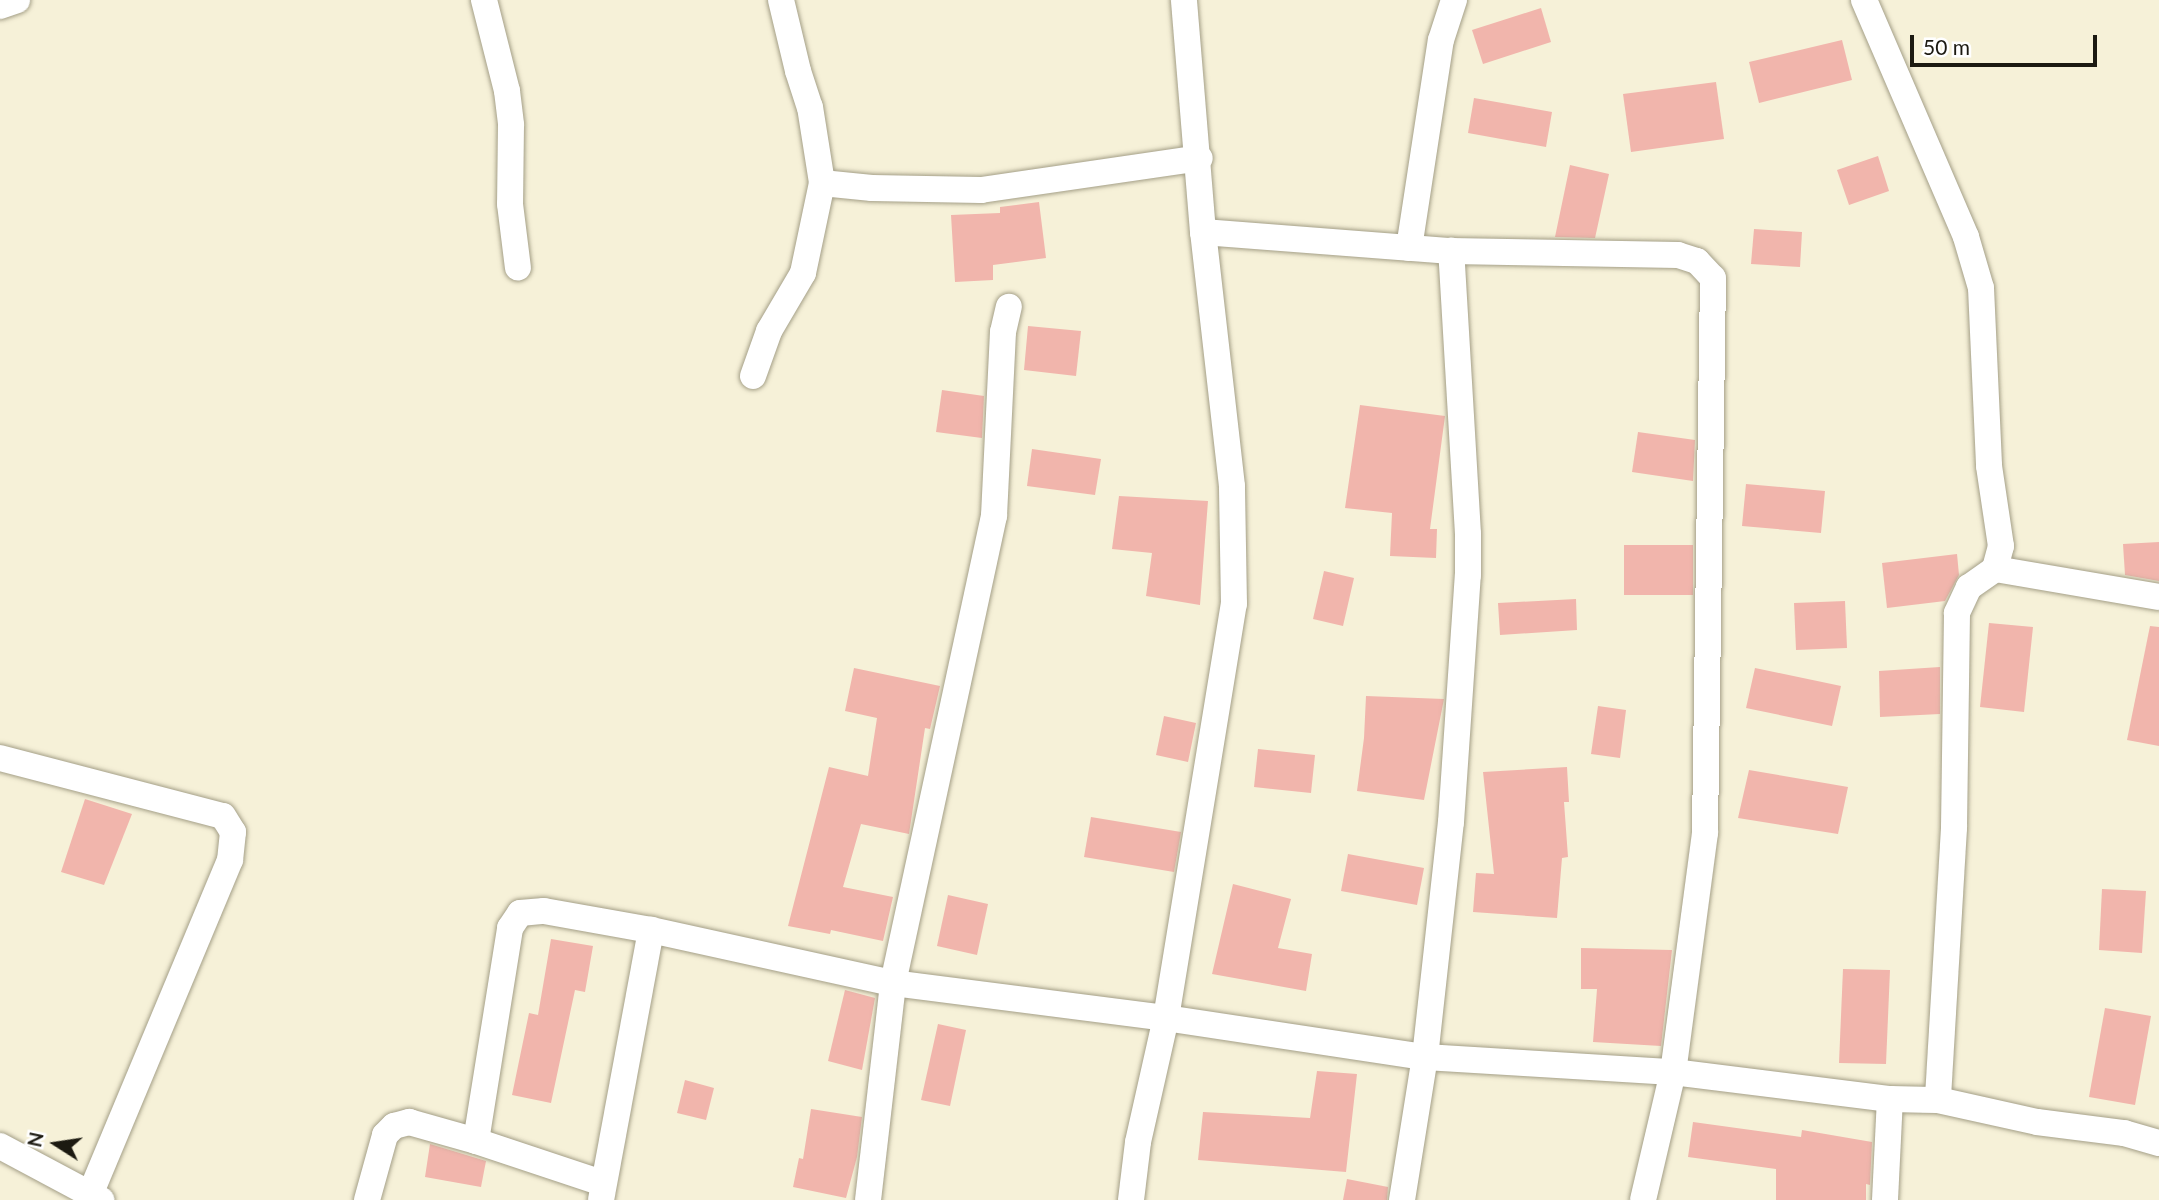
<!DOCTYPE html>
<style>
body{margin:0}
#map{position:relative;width:2159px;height:1200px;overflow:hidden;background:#f6f1d8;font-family:Lato,sans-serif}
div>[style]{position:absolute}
.building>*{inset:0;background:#f1b5ac}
.roads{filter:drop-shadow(0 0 2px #a49f87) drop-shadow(0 0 2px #a49f87)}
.minor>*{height:26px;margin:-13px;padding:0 13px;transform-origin:13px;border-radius:13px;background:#fff}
span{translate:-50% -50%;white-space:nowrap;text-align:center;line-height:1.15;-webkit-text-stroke:5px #fff;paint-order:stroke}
.north{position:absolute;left:21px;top:1109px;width:70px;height:70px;-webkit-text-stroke:5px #fff;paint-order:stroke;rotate:282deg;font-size:19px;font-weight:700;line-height:28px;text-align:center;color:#1c1a11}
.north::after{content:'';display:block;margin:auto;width:24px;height:32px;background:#1c1a11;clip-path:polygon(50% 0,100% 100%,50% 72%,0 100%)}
.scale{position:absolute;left:1910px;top:35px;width:187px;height:32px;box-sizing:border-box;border:4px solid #1c1a11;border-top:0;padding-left:9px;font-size:21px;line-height:24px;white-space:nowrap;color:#1c1a11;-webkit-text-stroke:5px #fff;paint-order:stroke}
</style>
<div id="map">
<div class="building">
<i style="clip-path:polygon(1541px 8px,1551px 42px,1483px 64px,1472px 30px)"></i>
<i style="clip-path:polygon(1842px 40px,1852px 80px,1759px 103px,1749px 62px)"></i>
<i style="clip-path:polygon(1716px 82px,1724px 139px,1631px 152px,1623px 94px)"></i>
<i style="clip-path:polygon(1474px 98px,1552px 112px,1546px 147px,1468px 133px)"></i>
<i style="clip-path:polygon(1878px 156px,1889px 191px,1849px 205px,1837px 170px)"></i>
<i style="clip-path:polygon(1570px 165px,1609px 174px,1595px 238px,1555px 237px)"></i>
<i style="clip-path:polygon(1039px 202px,1046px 258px,993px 265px,993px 280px,955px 282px,951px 215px,1000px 213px,1000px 207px)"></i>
<i style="clip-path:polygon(1754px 229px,1802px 232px,1800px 267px,1751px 264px)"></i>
<i style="clip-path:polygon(1028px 326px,1081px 331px,1076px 376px,1024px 370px)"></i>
<i style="clip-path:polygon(942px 390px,984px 396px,982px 438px,936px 432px)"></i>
<i style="clip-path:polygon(1360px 405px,1445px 416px,1430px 529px,1437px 529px,1436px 558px,1390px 556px,1392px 513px,1345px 508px)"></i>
<i style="clip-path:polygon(1638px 432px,1695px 440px,1693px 481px,1632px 472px)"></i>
<i style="clip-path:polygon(1032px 449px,1101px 459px,1095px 495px,1027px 486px)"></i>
<i style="clip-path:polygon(1746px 484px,1825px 491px,1821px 533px,1742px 526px)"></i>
<i style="clip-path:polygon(1119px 496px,1208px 501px,1200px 605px,1146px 596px,1152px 553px,1112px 549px)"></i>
<i style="clip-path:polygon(2159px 542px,2159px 581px,2125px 575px,2123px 544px)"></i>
<i style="clip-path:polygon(1624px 545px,1693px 545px,1693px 595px,1624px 595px)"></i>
<i style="clip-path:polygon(1957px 554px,1959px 575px,1945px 601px,1887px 608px,1882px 563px)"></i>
<i style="clip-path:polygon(1324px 571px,1354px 578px,1343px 626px,1313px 619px)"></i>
<i style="clip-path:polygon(1576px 599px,1577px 630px,1500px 635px,1498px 603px)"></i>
<i style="clip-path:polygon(1845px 601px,1847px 648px,1796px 650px,1794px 603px)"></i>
<i style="clip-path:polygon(1989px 623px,2033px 627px,2024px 712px,1980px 707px)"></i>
<i style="clip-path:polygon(2150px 626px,2159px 627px,2159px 746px,2127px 740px)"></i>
<i style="clip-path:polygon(1940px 667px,1940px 714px,1880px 717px,1879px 671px)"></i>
<i style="clip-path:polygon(854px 668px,940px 686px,930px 729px,925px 728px,909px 834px,861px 824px,843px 887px,893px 897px,883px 941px,831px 930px,830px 934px,788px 926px,829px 767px,868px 776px,877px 718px,845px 711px)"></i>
<i style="clip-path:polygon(1755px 668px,1841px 686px,1832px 726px,1746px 708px)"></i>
<i style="clip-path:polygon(1366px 696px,1444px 699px,1424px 800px,1357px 791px,1364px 738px)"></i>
<i style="clip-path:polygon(1598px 706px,1626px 710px,1620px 758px,1591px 754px)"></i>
<i style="clip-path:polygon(1164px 716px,1196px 723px,1188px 762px,1156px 755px)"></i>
<i style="clip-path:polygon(1258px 749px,1315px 755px,1311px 793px,1254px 787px)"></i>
<i style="clip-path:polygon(1567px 767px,1569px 802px,1564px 802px,1568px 857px,1562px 858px,1557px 918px,1473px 912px,1476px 873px,1494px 874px,1483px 772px)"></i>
<i style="clip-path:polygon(1749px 770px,1848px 787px,1838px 834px,1738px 818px)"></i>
<i style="clip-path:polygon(85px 799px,132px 814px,104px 885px,61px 872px)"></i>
<i style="clip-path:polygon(1091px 817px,1181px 832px,1174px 872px,1084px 857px)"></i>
<i style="clip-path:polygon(1348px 854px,1424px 868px,1417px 905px,1341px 891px)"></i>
<i style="clip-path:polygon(1233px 884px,1291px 899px,1278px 948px,1312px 954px,1306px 991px,1212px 974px)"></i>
<i style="clip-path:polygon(2102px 889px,2146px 891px,2142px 953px,2099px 950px)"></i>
<i style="clip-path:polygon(948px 895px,988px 904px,977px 955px,937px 946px)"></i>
<i style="clip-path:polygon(551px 939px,593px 946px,585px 992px,575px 990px,551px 1103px,512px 1095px,529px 1013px,538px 1015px)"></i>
<i style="clip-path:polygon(1581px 948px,1672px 950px,1661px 1046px,1593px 1042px,1597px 989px,1581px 989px)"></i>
<i style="clip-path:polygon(1843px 969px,1890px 970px,1886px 1064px,1839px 1063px)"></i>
<i style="clip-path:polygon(845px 990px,875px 998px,862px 1070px,828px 1061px)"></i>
<i style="clip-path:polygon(2105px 1008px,2151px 1016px,2135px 1105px,2089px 1097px)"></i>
<i style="clip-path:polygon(938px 1024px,966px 1030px,950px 1106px,921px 1100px)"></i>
<i style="clip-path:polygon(1317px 1071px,1357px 1074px,1346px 1172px,1198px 1160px,1203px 1112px,1310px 1118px)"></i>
<i style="clip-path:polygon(685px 1080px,714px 1088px,706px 1120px,677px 1113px)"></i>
<i style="clip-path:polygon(811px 1109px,862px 1117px,857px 1157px,846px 1198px,793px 1187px,799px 1158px,803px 1159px)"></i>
<i style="clip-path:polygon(1693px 1122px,1801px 1137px,1802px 1130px,1872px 1142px,1870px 1185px,1866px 1184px,1866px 1200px,1776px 1200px,1776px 1169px,1688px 1157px)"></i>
<i style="clip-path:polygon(430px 1144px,486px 1161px,481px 1187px,425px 1177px)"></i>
<i style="clip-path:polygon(1347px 1179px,1388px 1187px,1387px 1200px,1343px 1200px)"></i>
</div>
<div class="roads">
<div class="minor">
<i style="left:484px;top:0;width:94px;rotate:75.8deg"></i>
<i style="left:507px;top:91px;width:34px;rotate:83deg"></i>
<i style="left:511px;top:125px;width:79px;rotate:90.7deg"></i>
<i style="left:510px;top:204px;width:64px;rotate:82.9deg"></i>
<i style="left:781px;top:0;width:73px;rotate:76.5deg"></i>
<i style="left:798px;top:71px;width:38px;rotate:72deg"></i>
<i style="left:810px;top:107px;width:77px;rotate:81deg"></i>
<i style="left:822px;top:183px;width:50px;rotate:5.7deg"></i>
<i style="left:872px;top:188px;width:109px;rotate:1.1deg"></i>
<i style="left:981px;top:190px;width:221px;rotate:-8.3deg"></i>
<i style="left:1864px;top:0;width:258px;rotate:66.7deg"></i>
<i style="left:1966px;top:237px;width:53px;rotate:73.6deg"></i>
<i style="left:1981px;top:288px;width:178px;rotate:87.4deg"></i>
<i style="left:1989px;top:466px;width:81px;rotate:81.5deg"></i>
<i style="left:2001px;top:546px;width:24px;rotate:105deg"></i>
<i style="left:1995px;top:569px;width:32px;rotate:145deg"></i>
<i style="left:1969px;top:587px;width:29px;rotate:115deg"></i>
<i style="left:1957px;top:613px;width:215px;rotate:90.8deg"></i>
<i style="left:1954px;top:828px;width:272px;rotate:93.4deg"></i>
<i style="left:0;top:6px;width:18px;rotate:-19deg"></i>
<i style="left:1203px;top:232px;width:249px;rotate:4.4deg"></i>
<i style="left:1451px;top:251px;width:227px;rotate:1deg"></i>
<i style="left:1678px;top:255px;width:20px;rotate:18deg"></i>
<i style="left:1697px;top:261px;width:23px;rotate:47deg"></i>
<i style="left:1713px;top:278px;width:555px;rotate:90.83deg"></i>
<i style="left:1705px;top:833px;width:241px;rotate:97.6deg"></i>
<i style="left:1673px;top:1072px;width:131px;rotate:103.2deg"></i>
<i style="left:1409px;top:248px;width:210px;rotate:-81.3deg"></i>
<i style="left:1441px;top:40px;width:42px;rotate:-72deg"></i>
<i style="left:753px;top:376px;width:48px;rotate:-70.4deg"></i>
<i style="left:769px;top:331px;width:67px;rotate:-59.6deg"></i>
<i style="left:803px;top:273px;width:92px;rotate:-78.1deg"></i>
<i style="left:1995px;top:569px;width:166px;rotate:9.7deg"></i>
<i style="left:0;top:758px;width:230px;rotate:14.6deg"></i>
<i style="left:223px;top:816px;width:19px;rotate:58deg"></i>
<i style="left:233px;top:832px;width:28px;rotate:96deg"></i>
<i style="left:230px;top:860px;width:368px;rotate:112.7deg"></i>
<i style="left:476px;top:1141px;width:133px;rotate:18.4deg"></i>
<i style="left:0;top:1146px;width:115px;rotate:28.1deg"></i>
<i style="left:367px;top:1200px;width:67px;rotate:-74.5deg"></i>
<i style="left:385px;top:1135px;width:13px;rotate:-45deg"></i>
<i style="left:394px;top:1126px;width:16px;rotate:-15deg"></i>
<i style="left:409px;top:1122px;width:70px;rotate:15.8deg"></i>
<i style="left:476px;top:1141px;width:216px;rotate:-80.9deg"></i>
<i style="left:510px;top:928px;width:18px;rotate:-56deg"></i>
<i style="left:520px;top:913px;width:24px;rotate:-5deg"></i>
<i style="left:544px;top:911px;width:109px;rotate:10.1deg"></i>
<i style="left:651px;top:930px;width:248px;rotate:12.4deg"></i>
<i style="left:893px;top:983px;width:275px;rotate:7.3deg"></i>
<i style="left:1166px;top:1018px;width:262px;rotate:8.6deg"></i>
<i style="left:1425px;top:1057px;width:248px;rotate:3.5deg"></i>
<i style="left:1673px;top:1072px;width:219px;rotate:7.1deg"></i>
<i style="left:1890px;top:1099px;width:48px;rotate:1.2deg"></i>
<i style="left:1938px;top:1100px;width:101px;rotate:12.5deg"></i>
<i style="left:2037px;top:1122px;width:88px;rotate:7.2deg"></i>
<i style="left:2124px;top:1133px;width:36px;rotate:16deg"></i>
<i style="left:601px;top:1200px;width:275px;rotate:-79.5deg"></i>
<i style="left:868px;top:1200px;width:218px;rotate:-83.4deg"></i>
<i style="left:893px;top:983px;width:478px;rotate:-77.8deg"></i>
<i style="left:994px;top:516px;width:184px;rotate:-87.2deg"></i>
<i style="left:1003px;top:332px;width:26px;rotate:-77deg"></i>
<i style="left:1131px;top:1200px;width:58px;rotate:-83.1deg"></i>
<i style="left:1138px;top:1142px;width:127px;rotate:-77.3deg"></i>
<i style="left:1166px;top:1018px;width:420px;rotate:-80.7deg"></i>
<i style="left:1234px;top:604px;width:118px;rotate:-91deg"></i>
<i style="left:1232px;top:486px;width:256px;rotate:-96.5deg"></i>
<i style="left:1203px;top:232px;width:233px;rotate:-94.7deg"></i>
<i style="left:1402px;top:1200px;width:145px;rotate:-80.9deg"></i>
<i style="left:1425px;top:1057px;width:236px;rotate:-83.7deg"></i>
<i style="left:1451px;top:822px;width:248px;rotate:-86.1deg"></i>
<i style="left:1468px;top:575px;width:41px;rotate:-90deg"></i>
<i style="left:1468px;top:534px;width:284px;rotate:-93.4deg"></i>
<i style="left:1885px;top:1200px;width:101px;rotate:-87.2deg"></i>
</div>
</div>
<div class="north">N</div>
<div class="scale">50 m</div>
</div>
